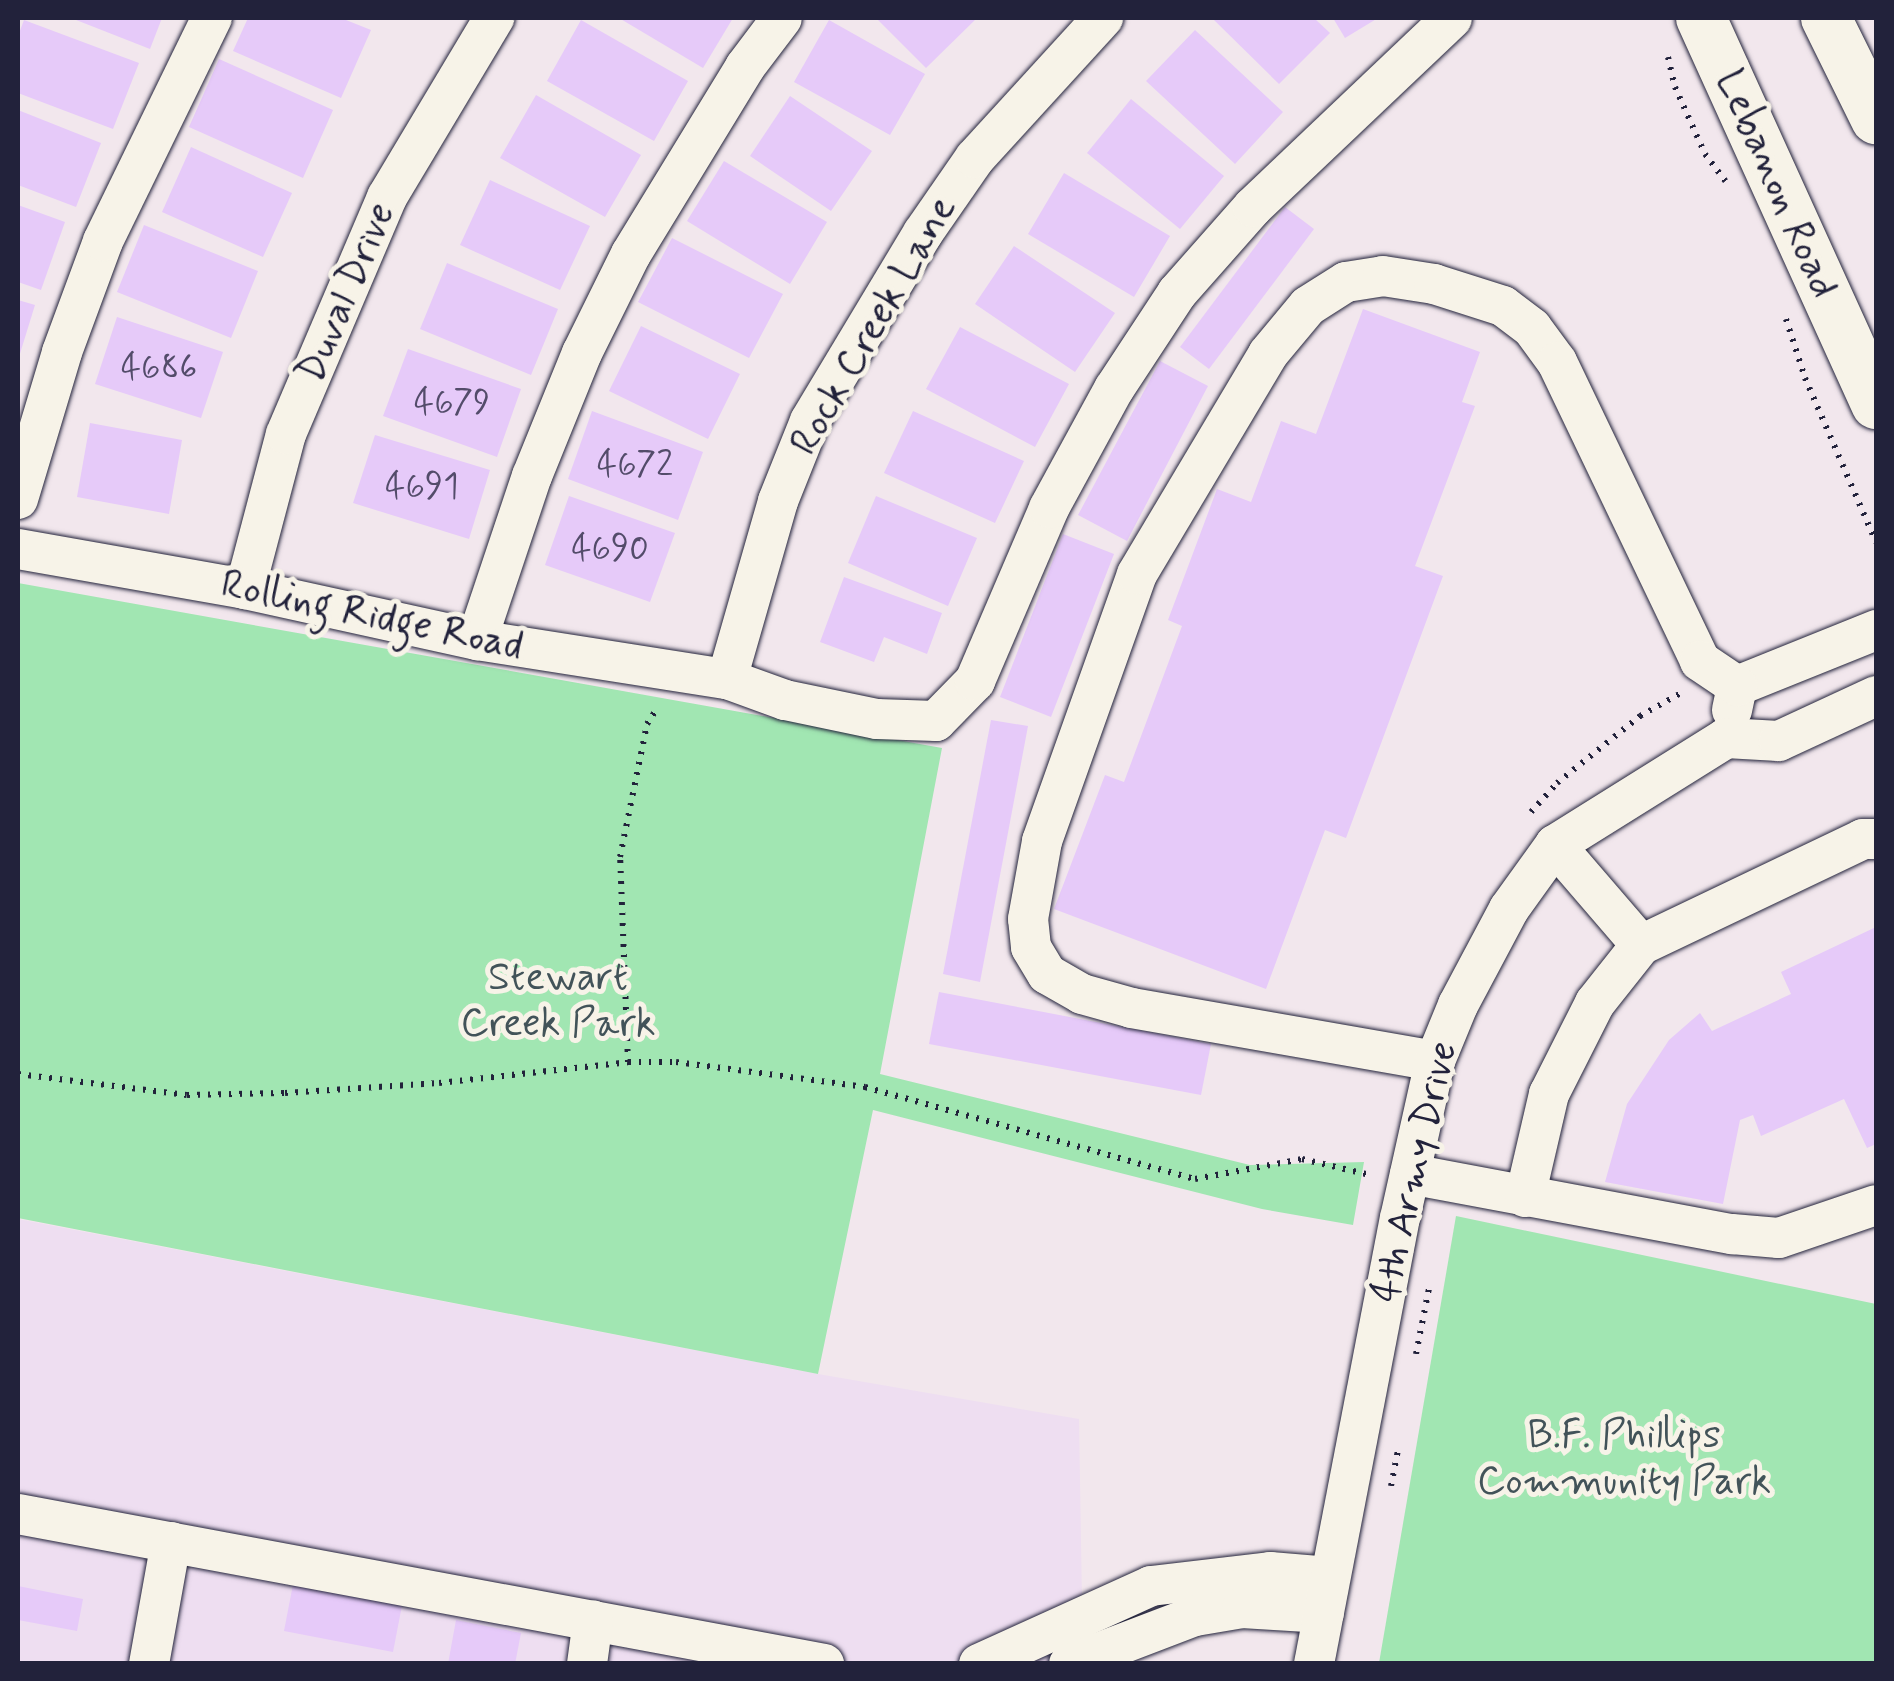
<!DOCTYPE html>
<style>
body{margin:0}
#map{position:relative;width:1894px;height:1681px;overflow:hidden;background:#f2e7ed;font-family:Mynerve,sans-serif}
div>[style]{position:absolute}
.built>*{inset:0;background:#eedef1}
.green>*{inset:0;background:#a1e6b2}
.building>*{inset:0;background:#e6caf9}
.path>*{height:6px;margin-top:-3px;transform-origin:0;background:repeating-linear-gradient(90deg,#22223b 0 2.5px,transparent 0 10.5px)}
.roads{filter:drop-shadow(0 0 2px #22223b) drop-shadow(0 0 2px #22223b)}
.minor>*{height:40px;margin:-20px;padding:0 20px;transform-origin:20px;border-radius:20px;background:#f7f3e8}
.major>*{height:50px;margin:-25px;padding:0 25px;transform-origin:25px;border-radius:25px;background:#f7f3e8}
span{translate:-50% -50%;white-space:nowrap;text-align:center;line-height:1.15;-webkit-text-stroke:10px #f7f3e8;paint-order:stroke}
.number-label{font-size:35px;color:#534c6a}
.number-label span{-webkit-text-stroke-width:0}
.street-label{font-size:40px;color:#22223b}
.park-label{font-size:40px;color:#425359}
.frame{position:absolute;inset:0;border:20px solid #22223b;pointer-events:none}
</style>
<div id="map">
<div class="built">
<i style="clip-path:polygon(18px 1219px,818px 1374px,1079px 1419px,1083px 1663px,18px 1663px)"></i>
</div>
<div class="green">
<i style="clip-path:polygon(18px 583px,942px 748px,880px 1074px,1250px 1165px,1364px 1162px,1353px 1225px,1262px 1209px,873px 1110px,818px 1374px,18px 1218px)"></i>
<i style="clip-path:polygon(1456px 1216px,1876px 1304px,1876px 1663px,1379px 1663px)"></i>
</div>
<div class="building">
<i style="clip-path:polygon(71px 18px,162px 18px,150px 49px)"></i>
<i style="clip-path:polygon(248px 18px,341px 18px,371px 30px,341px 98px,233px 51px)"></i>
<i style="clip-path:polygon(619px 18px,733px 18px,703px 68px)"></i>
<i style="clip-path:polygon(876px 18px,977px 18px,926px 68px)"></i>
<i style="clip-path:polygon(1217px 18px,1314px 18px,1330px 33px,1279px 84px,1214px 20px)"></i>
<i style="clip-path:polygon(1333px 18px,1378px 18px,1345px 38px)"></i>
<i style="clip-path:polygon(24px 20px,139px 63px,113px 129px,18px 93px,18px 36px)"></i>
<i style="clip-path:polygon(581px 20px,688px 81px,654px 141px,547px 81px)"></i>
<i style="clip-path:polygon(829px 20px,925px 74px,890px 135px,794px 82px)"></i>
<i style="clip-path:polygon(1195px 30px,1283px 112px,1235px 164px,1146px 81px)"></i>
<i style="clip-path:polygon(219px 59px,333px 110px,303px 178px,189px 127px)"></i>
<i style="clip-path:polygon(536px 95px,641px 155px,605px 217px,500px 158px)"></i>
<i style="clip-path:polygon(790px 96px,872px 151px,831px 211px,750px 156px)"></i>
<i style="clip-path:polygon(1131px 99px,1224px 176px,1180px 229px,1087px 153px)"></i>
<i style="clip-path:polygon(18px 110px,101px 143px,76px 207px,18px 185px)"></i>
<i style="clip-path:polygon(191px 147px,292px 193px,263px 257px,162px 212px)"></i>
<i style="clip-path:polygon(724px 161px,827px 222px,790px 284px,687px 221px)"></i>
<i style="clip-path:polygon(1064px 173px,1170px 236px,1134px 297px,1028px 234px)"></i>
<i style="clip-path:polygon(490px 180px,590px 226px,560px 290px,460px 245px)"></i>
<i style="clip-path:polygon(18px 205px,65px 222px,41px 290px,18px 282px)"></i>
<i style="clip-path:polygon(1285px 207px,1314px 229px,1209px 369px,1180px 347px)"></i>
<i style="clip-path:polygon(144px 225px,258px 271px,231px 338px,117px 292px)"></i>
<i style="clip-path:polygon(672px 238px,783px 294px,749px 358px,638px 302px)"></i>
<i style="clip-path:polygon(1014px 246px,1115px 313px,1075px 372px,975px 304px)"></i>
<i style="clip-path:polygon(447px 263px,558px 309px,531px 375px,420px 329px)"></i>
<i style="clip-path:polygon(18px 300px,35px 305px,18px 360px)"></i>
<i style="clip-path:polygon(1363px 309px,1480px 352px,1462px 402px,1475px 406px,1415px 566px,1443px 576px,1346px 838px,1325px 830px,1266px 989px,1054px 909px,1105px 775px,1124px 782px,1182px 626px,1168px 620px,1217px 489px,1251px 502px,1281px 421px,1316px 434px)"></i>
<i style="clip-path:polygon(117px 317px,223px 352px,201px 418px,95px 384px)"></i>
<i style="clip-path:polygon(641px 326px,740px 374px,708px 439px,609px 391px)"></i>
<i style="clip-path:polygon(960px 327px,1069px 384px,1035px 447px,926px 389px)"></i>
<i style="clip-path:polygon(408px 349px,521px 389px,497px 457px,383px 416px)"></i>
<i style="clip-path:polygon(1160px 361px,1208px 386px,1127px 541px,1078px 515px)"></i>
<i style="clip-path:polygon(592px 411px,703px 452px,678px 520px,568px 479px)"></i>
<i style="clip-path:polygon(913px 411px,1024px 461px,995px 523px,884px 473px)"></i>
<i style="clip-path:polygon(90px 423px,182px 440px,169px 514px,77px 497px)"></i>
<i style="clip-path:polygon(375px 435px,490px 470px,469px 539px,353px 503px)"></i>
<i style="clip-path:polygon(569px 496px,675px 533px,650px 602px,545px 565px)"></i>
<i style="clip-path:polygon(876px 496px,977px 538px,948px 606px,848px 563px)"></i>
<i style="clip-path:polygon(1063px 534px,1114px 554px,1051px 717px,1000px 697px)"></i>
<i style="clip-path:polygon(844px 577px,942px 613px,927px 654px,884px 637px,874px 662px,820px 642px)"></i>
<i style="clip-path:polygon(991px 720px,1028px 726px,980px 982px,943px 974px)"></i>
<i style="clip-path:polygon(1876px 927px,1876px 1144px,1867px 1148px,1844px 1099px,1761px 1136px,1753px 1115px,1740px 1120px,1723px 1204px,1605px 1182px,1627px 1104px,1669px 1040px,1700px 1013px,1712px 1031px,1791px 994px,1781px 972px)"></i>
<i style="clip-path:polygon(939px 992px,1211px 1044px,1201px 1095px,929px 1044px)"></i>
<i style="clip-path:polygon(295px 1574px,404px 1595px,393px 1652px,284px 1631px)"></i>
<i style="clip-path:polygon(18px 1586px,83px 1599px,77px 1631px,18px 1620px)"></i>
<i style="clip-path:polygon(456px 1620px,521px 1633px,515px 1664px,448px 1664px)"></i>
</div>
<div class="path">
<i style="left:1668px;top:57px;width:31px;rotate:77deg"></i>
<i style="left:1675px;top:87px;width:73px;rotate:65.9deg"></i>
<i style="left:1705px;top:154px;width:34px;rotate:53deg"></i>
<i style="left:1786px;top:319px;width:62px;rotate:72.1deg"></i>
<i style="left:1805px;top:378px;width:179px;rotate:66.6deg"></i>
<i style="left:1531px;top:812px;width:39px;rotate:-48deg"></i>
<i style="left:1557px;top:783px;width:107px;rotate:-38.9deg"></i>
<i style="left:1640px;top:716px;width:47px;rotate:-29.3deg"></i>
<i style="left:628px;top:1062px;width:205px;rotate:-92.2deg"></i>
<i style="left:620px;top:857px;width:136px;rotate:-78.5deg"></i>
<i style="left:647px;top:724px;width:20px;rotate:-57deg"></i>
<i style="left:18px;top:1074px;width:170px;rotate:7.1deg"></i>
<i style="left:187px;top:1095px;width:98px;rotate:-1.2deg"></i>
<i style="left:285px;top:1093px;width:154px;rotate:-3.7deg"></i>
<i style="left:439px;top:1083px;width:190px;rotate:-6.3deg"></i>
<i style="left:628px;top:1062px;width:48px"></i>
<i style="left:676px;top:1062px;width:191px;rotate:7.5deg"></i>
<i style="left:865px;top:1087px;width:343px;rotate:15.6deg"></i>
<i style="left:1195px;top:1179px;width:109px;rotate:-10.6deg"></i>
<i style="left:1302px;top:1159px;width:70px;rotate:13.2deg"></i>
<i style="left:1416px;top:1354px;width:72px;rotate:-78.8deg"></i>
<i style="left:1391px;top:1486px;width:38px;rotate:-79deg"></i>
</div>
<div class="roads">
<div class="minor">
<i style="left:18px;top:499px;width:153px;rotate:-73.3deg"></i>
<i style="left:62px;top:352px;width:118px;rotate:-69.7deg"></i>
<i style="left:103px;top:241px;width:248px;rotate:-64deg"></i>
<i style="left:18px;top:549px;width:230px;rotate:10deg"></i>
<i style="left:245px;top:589px;width:238px;rotate:12.4deg"></i>
<i style="left:477px;top:640px;width:253px;rotate:8.9deg"></i>
<i style="left:727px;top:679px;width:62px;rotate:19.9deg"></i>
<i style="left:785px;top:700px;width:94px;rotate:11.7deg"></i>
<i style="left:877px;top:719px;width:59px;rotate:1.9deg"></i>
<i style="left:936px;top:721px;width:56px;rotate:-45.7deg"></i>
<i style="left:975px;top:681px;width:188px;rotate:-66.8deg"></i>
<i style="left:1049px;top:508px;width:136px;rotate:-61.4deg"></i>
<i style="left:1114px;top:389px;width:115px;rotate:-56.7deg"></i>
<i style="left:1177px;top:293px;width:115px;rotate:-48.5deg"></i>
<i style="left:1253px;top:207px;width:274px;rotate:-43.5deg"></i>
<i style="left:245px;top:589px;width:160px;rotate:-75.2deg"></i>
<i style="left:286px;top:434px;width:258px;rotate:-66.9deg"></i>
<i style="left:387px;top:197px;width:209px;rotate:-59.1deg"></i>
<i style="left:477px;top:640px;width:173px;rotate:-71.5deg"></i>
<i style="left:532px;top:476px;width:133px;rotate:-67.9deg"></i>
<i style="left:582px;top:353px;width:110px;rotate:-63.7deg"></i>
<i style="left:631px;top:254px;width:219px;rotate:-58.6deg"></i>
<i style="left:745px;top:67px;width:61px;rotate:-52.9deg"></i>
<i style="left:727px;top:679px;width:185px;rotate:-74deg"></i>
<i style="left:778px;top:501px;width:86px;rotate:-68.2deg"></i>
<i style="left:810px;top:421px;width:219px;rotate:-59deg"></i>
<i style="left:923px;top:233px;width:91px;rotate:-55.3deg"></i>
<i style="left:975px;top:158px;width:190px;rotate:-47.6deg"></i>
<i style="left:1732px;top:710px;width:25px;rotate:-78deg"></i>
<i style="left:1737px;top:686px;width:150px;rotate:-21.9deg"></i>
<i style="left:1555px;top:845px;width:132px;rotate:49.3deg"></i>
<i style="left:1641px;top:945px;width:246px;rotate:-25.5deg"></i>
<i style="left:1863px;top:839px;width:13px"></i>
<i style="left:1435px;top:1061px;width:308px;rotate:-170.1deg"></i>
<i style="left:1132px;top:1008px;width:52px;rotate:-164.4deg"></i>
<i style="left:1082px;top:994px;width:40px;rotate:-150.3deg"></i>
<i style="left:1047px;top:974px;width:31px;rotate:-121deg"></i>
<i style="left:1031px;top:947px;width:28px;rotate:-96deg"></i>
<i style="left:1028px;top:919px;width:79px;rotate:-79.8deg"></i>
<i style="left:1042px;top:841px;width:283px;rotate:-70.4deg"></i>
<i style="left:1137px;top:574px;width:256px;rotate:-59.2deg"></i>
<i style="left:1268px;top:354px;width:62px;rotate:-50.2deg"></i>
<i style="left:1308px;top:306px;width:45px;rotate:-32.3deg"></i>
<i style="left:1346px;top:282px;width:37px;rotate:-9deg"></i>
<i style="left:1383px;top:276px;width:52px;rotate:8.9deg"></i>
<i style="left:1434px;top:284px;width:72px;rotate:17.7deg"></i>
<i style="left:1503px;top:306px;width:36px;rotate:37deg"></i>
<i style="left:1532px;top:328px;width:42px;rotate:53.7deg"></i>
<i style="left:1557px;top:362px;width:331px;rotate:64.4deg"></i>
<i style="left:1700px;top:661px;width:45px;rotate:34deg"></i>
<i style="left:1410px;top:1174px;width:328px;rotate:10.6deg"></i>
<i style="left:1732px;top:1234px;width:47px;rotate:4.9deg"></i>
<i style="left:1779px;top:1238px;width:102px;rotate:-18.8deg"></i>
<i style="left:1525px;top:1197px;width:106px;rotate:-76.9deg"></i>
<i style="left:1549px;top:1094px;width:102px;rotate:-63.2deg"></i>
<i style="left:1595px;top:1003px;width:74px;rotate:-51.6deg"></i>
<i style="left:18px;top:1514px;width:820px;rotate:10.54deg"></i>
<i style="left:149px;top:1664px;width:124px;rotate:-79.8deg"></i>
<i style="left:587px;top:1664px;width:44px;rotate:-82.2deg"></i>
<i style="left:979px;top:1664px;width:189px;rotate:-24.4deg"></i>
<i style="left:1151px;top:1586px;width:120px;rotate:-6.7deg"></i>
<i style="left:1270px;top:1572px;width:60px;rotate:4.8deg"></i>
<i style="left:1069px;top:1664px;width:135px;rotate:-20.9deg"></i>
<i style="left:1195px;top:1616px;width:48px;rotate:-9.7deg"></i>
<i style="left:1242px;top:1608px;width:82px;rotate:3.5deg"></i>
<i style="left:1314px;top:1664px;width:454px;rotate:-79.1deg"></i>
<i style="left:1400px;top:1218px;width:161px;rotate:-77.4deg"></i>
<i style="left:1435px;top:1061px;width:61px;rotate:-67.7deg"></i>
<i style="left:1458px;top:1005px;width:109px;rotate:-62deg"></i>
<i style="left:1509px;top:909px;width:79px;rotate:-54.3deg"></i>
<i style="left:1555px;top:845px;width:202px;rotate:-32deg"></i>
<i style="left:1726px;top:738px;width:53px;rotate:3.2deg"></i>
<i style="left:1779px;top:741px;width:107px;rotate:-24.9deg"></i>
</div>
<div class="major">
<i style="left:1701px;top:18px;width:424px;rotate:65.6deg"></i>
<i style="left:1826px;top:18px;width:113px;rotate:63.7deg"></i>
</div>
</div>
<div class="number-label">
<span style="left:159px;top:368px">4686</span>
<span style="left:452px;top:403px">4679</span>
<span style="left:635px;top:465px">4672</span>
<span style="left:422px;top:487px">4691</span>
<span style="left:610px;top:549px">4690</span>
</div>
<div class="street-label">
<span style="left:1776px;top:184px;rotate:66deg">Lebanon Road</span>
<span style="left:347px;top:293px;rotate:-67deg">Duval Drive</span>
<span style="left:874px;top:326px;rotate:-60deg">Rock Creek Lane</span>
<span style="left:372px;top:616px;rotate:12deg">Rolling Ridge Road</span>
<span style="left:1415px;top:1172px;rotate:-77deg">4th Army Drive</span>
</div>
<div class="park-label">
<span style="left:558px;top:1001px">Stewart<br>Creek Park</span>
<span style="left:1624px;top:1459px">B.F. Phillips<br>Community Park</span>
</div>
<div class="frame"></div>
</div>
